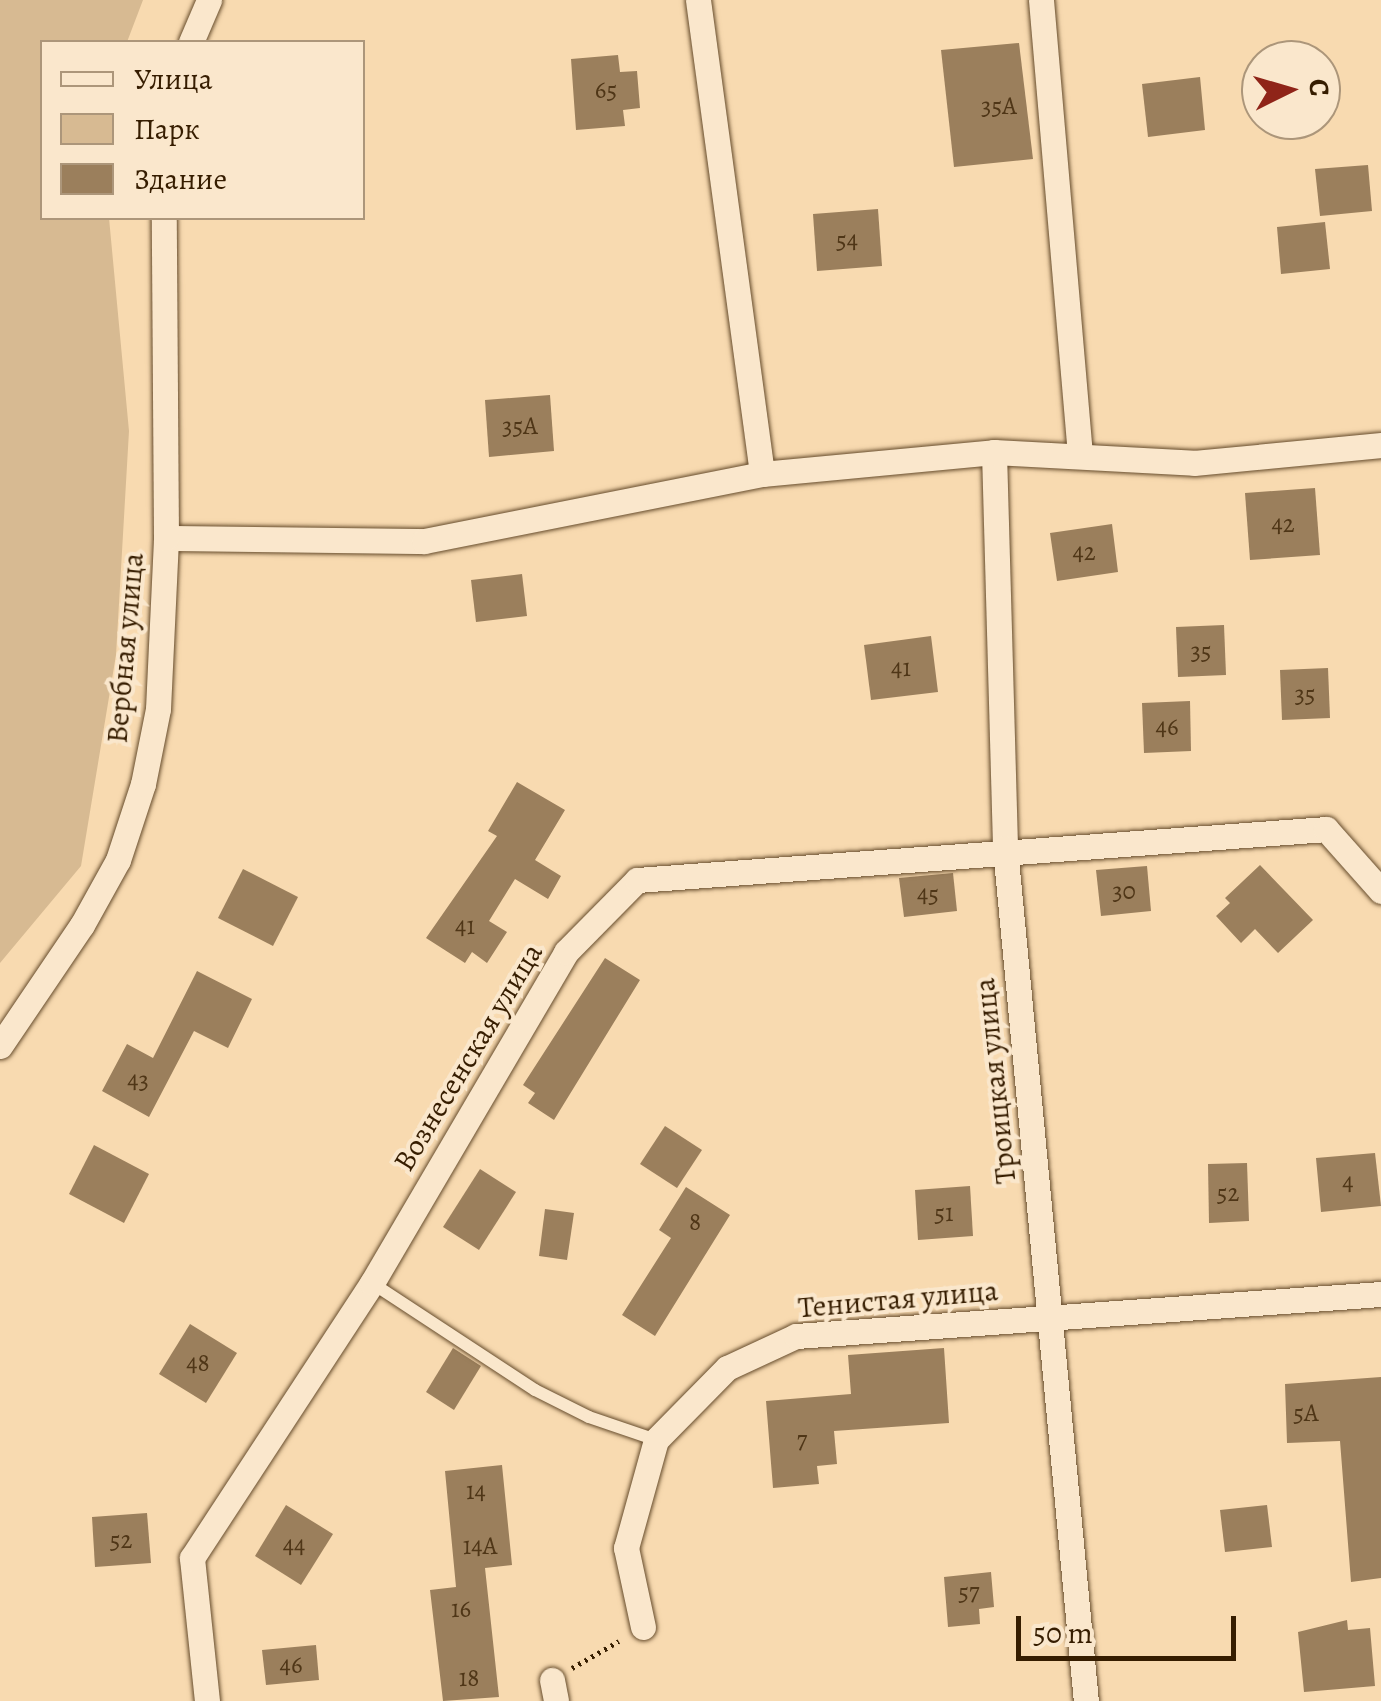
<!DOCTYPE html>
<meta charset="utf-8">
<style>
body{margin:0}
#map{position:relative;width:1381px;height:1701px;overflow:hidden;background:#f8dab0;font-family:Alegreya,serif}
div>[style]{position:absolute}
.green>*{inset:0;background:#d7ba92}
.building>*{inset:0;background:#9b7f5c}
.path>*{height:5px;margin-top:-2.5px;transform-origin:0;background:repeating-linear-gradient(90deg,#361d00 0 2.5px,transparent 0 7.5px)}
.roads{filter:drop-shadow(0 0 2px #664c2c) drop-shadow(0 0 2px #664c2c)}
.service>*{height:12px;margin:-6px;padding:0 6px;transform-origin:6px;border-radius:6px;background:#fae7cc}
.minor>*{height:25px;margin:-12.5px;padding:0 12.5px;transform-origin:12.5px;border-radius:12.5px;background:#fae7cc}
span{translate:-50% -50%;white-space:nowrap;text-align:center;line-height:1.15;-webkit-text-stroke:8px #fae7cc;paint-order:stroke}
.number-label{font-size:25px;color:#4f3617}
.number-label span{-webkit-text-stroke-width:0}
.street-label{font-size:30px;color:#361d00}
.legend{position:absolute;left:40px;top:40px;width:325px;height:180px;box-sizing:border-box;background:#fae7cc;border:2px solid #ac967a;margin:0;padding:12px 18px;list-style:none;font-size:30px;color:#361d00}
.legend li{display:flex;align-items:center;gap:20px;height:50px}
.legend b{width:50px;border:2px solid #ac967a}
.north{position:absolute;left:1241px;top:40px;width:100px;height:100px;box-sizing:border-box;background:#fae7cc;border:2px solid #ac967a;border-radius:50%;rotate:85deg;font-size:28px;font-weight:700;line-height:40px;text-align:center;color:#361d00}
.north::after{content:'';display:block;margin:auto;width:35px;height:45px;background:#8f2418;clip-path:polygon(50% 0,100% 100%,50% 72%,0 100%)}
.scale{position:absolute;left:1016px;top:1616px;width:220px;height:45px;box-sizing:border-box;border:5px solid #361d00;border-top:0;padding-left:12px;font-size:30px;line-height:35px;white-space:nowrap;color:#361d00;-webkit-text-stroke:8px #fae7cc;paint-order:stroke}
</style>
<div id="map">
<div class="green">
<i style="clip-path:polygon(0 0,143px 0,127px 42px,42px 42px,42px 218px,109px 218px,129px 431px,116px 655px,81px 866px,0 963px)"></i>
</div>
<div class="building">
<i style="clip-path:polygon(1019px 43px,1033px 159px,954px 167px,941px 50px)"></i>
<i style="clip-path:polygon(618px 55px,620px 72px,637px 71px,640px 108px,623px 110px,625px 126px,576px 130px,571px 59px)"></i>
<i style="clip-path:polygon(1200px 77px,1205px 130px,1148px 137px,1142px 84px)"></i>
<i style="clip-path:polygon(1368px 165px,1372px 211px,1320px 216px,1315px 169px)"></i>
<i style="clip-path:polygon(878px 209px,882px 266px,817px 271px,813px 214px)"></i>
<i style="clip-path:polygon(1325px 222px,1330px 269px,1281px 274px,1277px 227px)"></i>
<i style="clip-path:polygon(550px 395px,554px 451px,489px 457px,485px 400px)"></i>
<i style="clip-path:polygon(1315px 488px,1320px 555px,1250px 560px,1245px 493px)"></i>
<i style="clip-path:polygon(1112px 524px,1118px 572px,1057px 581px,1050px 533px)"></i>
<i style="clip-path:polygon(522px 574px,527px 616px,476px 622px,471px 580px)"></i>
<i style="clip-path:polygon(1224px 625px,1226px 675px,1178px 677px,1176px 627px)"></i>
<i style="clip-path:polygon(931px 636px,938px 692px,871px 700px,864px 645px)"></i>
<i style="clip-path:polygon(1328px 668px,1330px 718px,1282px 720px,1280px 670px)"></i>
<i style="clip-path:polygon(1190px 701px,1191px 751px,1144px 753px,1142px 703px)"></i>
<i style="clip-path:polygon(517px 782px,565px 810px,535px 860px,561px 876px,548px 899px,515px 879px,489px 921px,507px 932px,487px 963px,472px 952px,465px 963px,426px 938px,497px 836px,488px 831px)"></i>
<i style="clip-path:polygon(1260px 865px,1313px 920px,1278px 953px,1255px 929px,1241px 943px,1216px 916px,1230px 903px,1225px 898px)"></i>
<i style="clip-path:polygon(1147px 866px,1151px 911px,1101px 916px,1096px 870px)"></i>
<i style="clip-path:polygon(243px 869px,298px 897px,273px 946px,218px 918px)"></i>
<i style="clip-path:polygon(953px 873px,957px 911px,904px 917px,899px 878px)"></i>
<i style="clip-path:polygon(605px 958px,640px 980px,554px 1120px,528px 1103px,535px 1093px,523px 1085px)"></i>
<i style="clip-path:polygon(197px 971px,252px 999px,228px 1048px,194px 1031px,149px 1117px,102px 1091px,127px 1044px,153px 1058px)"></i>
<i style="clip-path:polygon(665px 1126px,702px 1150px,677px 1188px,640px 1164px)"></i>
<i style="clip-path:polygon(94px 1145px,149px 1174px,124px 1223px,69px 1194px)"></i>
<i style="clip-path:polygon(1375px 1153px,1381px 1206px,1321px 1212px,1316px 1158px)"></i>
<i style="clip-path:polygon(1247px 1163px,1249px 1221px,1209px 1223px,1208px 1164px)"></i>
<i style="clip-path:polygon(480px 1169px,516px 1192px,479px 1250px,443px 1227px)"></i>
<i style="clip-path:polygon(970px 1186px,973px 1236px,918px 1240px,915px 1190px)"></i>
<i style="clip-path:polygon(686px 1187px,730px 1215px,655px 1336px,622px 1315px,671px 1238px,659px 1230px)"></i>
<i style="clip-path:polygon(545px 1209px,574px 1213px,567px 1260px,539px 1256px)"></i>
<i style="clip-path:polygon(190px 1324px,237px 1353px,206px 1403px,159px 1374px)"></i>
<i style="clip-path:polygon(453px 1348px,481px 1366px,454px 1410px,426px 1392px)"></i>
<i style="clip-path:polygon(944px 1348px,949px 1423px,834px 1431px,837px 1464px,817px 1466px,819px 1484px,773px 1488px,766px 1401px,851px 1394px,848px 1355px)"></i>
<i style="clip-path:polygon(1381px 1377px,1381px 1578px,1351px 1582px,1340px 1441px,1287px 1443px,1285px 1384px)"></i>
<i style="clip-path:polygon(502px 1465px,512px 1565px,485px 1568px,499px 1697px,443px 1701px,430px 1590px,456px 1587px,445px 1471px)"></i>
<i style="clip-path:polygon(286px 1505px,333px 1534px,301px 1585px,255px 1556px)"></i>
<i style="clip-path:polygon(1267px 1505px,1272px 1547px,1225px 1552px,1220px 1510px)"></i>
<i style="clip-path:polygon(147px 1513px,151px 1563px,95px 1567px,92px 1517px)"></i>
<i style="clip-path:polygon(991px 1572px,994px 1607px,979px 1609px,980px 1624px,948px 1627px,944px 1577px)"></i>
<i style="clip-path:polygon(1347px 1620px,1348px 1630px,1370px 1628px,1375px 1686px,1304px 1692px,1298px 1632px)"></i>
<i style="clip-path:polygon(316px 1645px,319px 1680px,266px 1685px,262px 1650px)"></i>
</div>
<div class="path">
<i style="left:572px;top:1668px;width:54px;rotate:-29.9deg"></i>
</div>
<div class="roads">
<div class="service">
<i style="left:372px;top:1283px;width:195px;rotate:33.3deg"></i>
<i style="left:535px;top:1390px;width:60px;rotate:26.6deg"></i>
<i style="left:589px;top:1417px;width:71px;rotate:18.9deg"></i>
</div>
<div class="minor">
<i style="left:698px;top:0;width:478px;rotate:82.3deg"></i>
<i style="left:1041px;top:0;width:457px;rotate:85.1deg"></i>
<i style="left:191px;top:42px;width:46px;rotate:-66.8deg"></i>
<i style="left:994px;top:452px;width:396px;rotate:88.4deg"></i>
<i style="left:1005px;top:848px;width:857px;rotate:84.58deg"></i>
<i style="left:166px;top:538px;width:258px;rotate:0.7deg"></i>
<i style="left:424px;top:541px;width:345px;rotate:-11.2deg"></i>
<i style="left:762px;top:474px;width:233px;rotate:-5.4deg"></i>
<i style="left:994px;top:452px;width:200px;rotate:3.1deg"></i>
<i style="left:1194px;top:463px;width:188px;rotate:-5.5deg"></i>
<i style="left:0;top:1046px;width:146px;rotate:-55.9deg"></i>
<i style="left:82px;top:925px;width:74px;rotate:-61deg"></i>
<i style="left:118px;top:860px;width:80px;rotate:-71.8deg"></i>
<i style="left:143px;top:784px;width:76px;rotate:-78.7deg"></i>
<i style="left:158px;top:709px;width:171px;rotate:-87.3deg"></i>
<i style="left:166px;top:538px;width:320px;rotate:-90.4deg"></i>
<i style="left:643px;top:1627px;width:81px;rotate:-102.1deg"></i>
<i style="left:626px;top:1548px;width:112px;rotate:-74.5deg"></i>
<i style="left:656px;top:1440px;width:101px;rotate:-45.4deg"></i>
<i style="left:727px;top:1368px;width:76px;rotate:-24.9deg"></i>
<i style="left:796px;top:1336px;width:587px;rotate:-4.11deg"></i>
<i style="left:552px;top:1680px;width:21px;rotate:79deg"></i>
<i style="left:207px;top:1701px;width:144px;rotate:-96deg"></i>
<i style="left:192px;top:1558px;width:329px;rotate:-56.8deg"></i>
<i style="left:372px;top:1283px;width:384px;rotate:-59.6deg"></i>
<i style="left:566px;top:952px;width:101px;rotate:-45.4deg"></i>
<i style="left:637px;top:880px;width:691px;rotate:-4.23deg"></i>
<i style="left:1326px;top:829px;width:83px;rotate:48.4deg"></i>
</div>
</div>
<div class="number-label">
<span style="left:606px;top:90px">65</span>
<span style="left:999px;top:106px">35А</span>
<span style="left:847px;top:240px">54</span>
<span style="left:520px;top:426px">35А</span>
<span style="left:1283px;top:524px">42</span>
<span style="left:1084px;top:552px">42</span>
<span style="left:1201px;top:651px">35</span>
<span style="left:901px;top:668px">41</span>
<span style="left:1305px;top:694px">35</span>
<span style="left:1167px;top:727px">46</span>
<span style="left:1124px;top:891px">30</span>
<span style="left:928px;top:894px">45</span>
<span style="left:465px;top:926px">41</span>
<span style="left:138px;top:1080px">43</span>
<span style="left:1348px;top:1182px">4</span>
<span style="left:1228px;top:1193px">52</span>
<span style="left:944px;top:1213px">51</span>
<span style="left:695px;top:1222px">8</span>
<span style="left:198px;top:1363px">48</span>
<span style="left:1306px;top:1413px">5А</span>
<span style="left:802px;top:1440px">7</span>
<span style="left:476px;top:1491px">14</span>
<span style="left:121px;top:1540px">52</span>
<span style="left:294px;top:1545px">44</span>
<span style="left:480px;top:1546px">14А</span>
<span style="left:969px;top:1592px">57</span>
<span style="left:461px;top:1609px">16</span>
<span style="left:291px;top:1665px">46</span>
<span style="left:469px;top:1678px">18</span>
</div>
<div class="street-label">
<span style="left:125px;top:648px;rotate:-85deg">Вербная улица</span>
<span style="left:468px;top:1057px;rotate:-59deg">Вознесенская улица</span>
<span style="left:995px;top:1081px;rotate:-96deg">Троицкая улица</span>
<span style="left:898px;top:1299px;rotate:-5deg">Тенистая улица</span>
</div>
<ul class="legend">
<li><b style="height:12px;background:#fae7cc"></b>Улица</li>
<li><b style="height:28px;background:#d7ba92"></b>Парк</li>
<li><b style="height:28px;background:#9b7f5c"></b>Здание</li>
</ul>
<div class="north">С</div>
<div class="scale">50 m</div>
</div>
